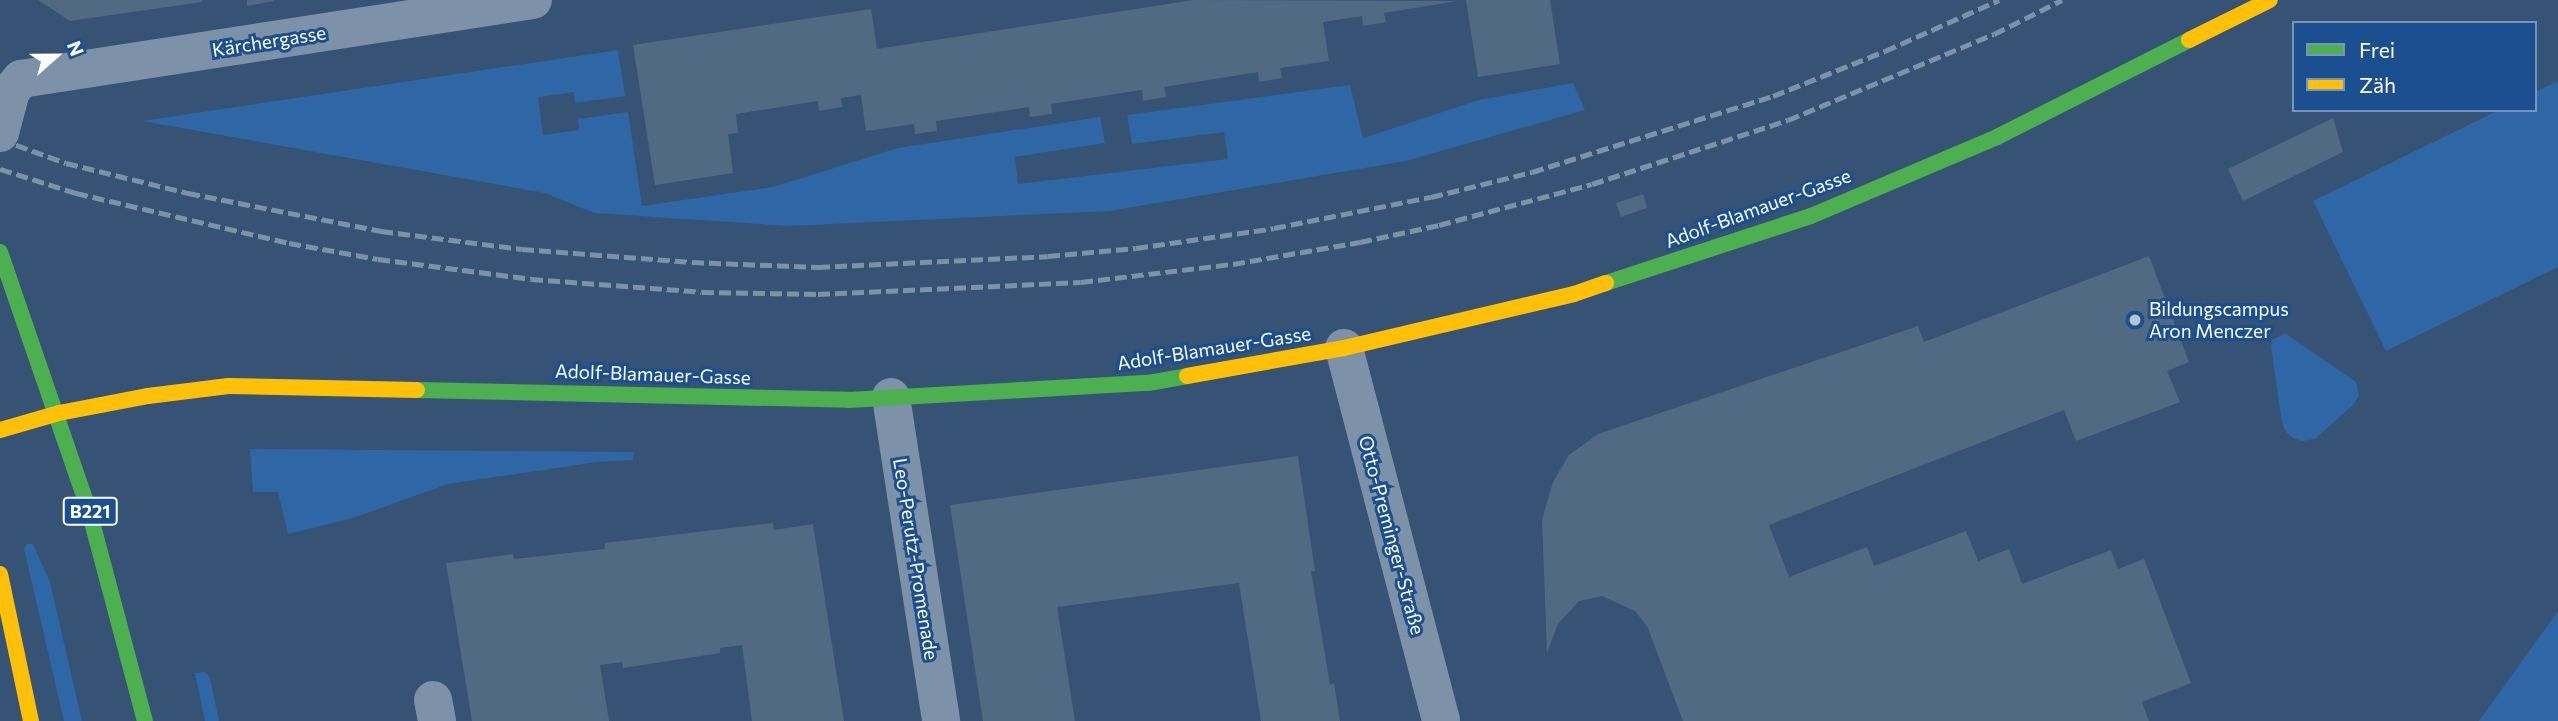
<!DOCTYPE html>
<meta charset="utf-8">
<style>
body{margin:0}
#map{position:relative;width:2558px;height:721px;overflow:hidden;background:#365274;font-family:Commissioner,sans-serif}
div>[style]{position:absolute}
.green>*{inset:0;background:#2f66a5}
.building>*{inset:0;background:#526984}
.street>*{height:38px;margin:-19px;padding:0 19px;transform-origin:19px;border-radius:19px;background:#7d92a8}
.fast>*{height:16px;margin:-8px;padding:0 8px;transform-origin:8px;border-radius:8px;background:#4caf50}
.slow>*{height:16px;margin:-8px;padding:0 8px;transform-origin:8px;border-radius:8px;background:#ffc107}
.rail>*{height:5px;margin-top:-2.5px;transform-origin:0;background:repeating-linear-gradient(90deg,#7e92a7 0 12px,transparent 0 17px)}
.dots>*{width:19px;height:19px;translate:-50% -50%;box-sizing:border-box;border:4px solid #1b4f8f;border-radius:50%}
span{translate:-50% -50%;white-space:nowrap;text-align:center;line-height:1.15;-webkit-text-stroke:6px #1b4f8f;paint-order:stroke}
.shield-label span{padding:2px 5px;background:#1b4f8f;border:2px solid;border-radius:5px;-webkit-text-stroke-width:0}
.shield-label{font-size:18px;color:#fff;font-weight:700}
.street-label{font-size:19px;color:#fff}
.poi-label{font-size:19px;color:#fff}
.left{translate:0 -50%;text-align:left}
.legend{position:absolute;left:2292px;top:21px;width:245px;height:91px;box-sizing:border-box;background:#1b4f8f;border:2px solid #7695bc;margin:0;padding:9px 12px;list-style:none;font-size:21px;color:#fff}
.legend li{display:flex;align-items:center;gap:14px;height:35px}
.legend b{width:35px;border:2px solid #7695bc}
.north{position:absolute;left:21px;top:21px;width:70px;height:70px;-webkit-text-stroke:5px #1b4f8f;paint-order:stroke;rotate:69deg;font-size:19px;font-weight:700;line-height:28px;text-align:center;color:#fff}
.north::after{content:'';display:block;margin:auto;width:24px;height:32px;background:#fff;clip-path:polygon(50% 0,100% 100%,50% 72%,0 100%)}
</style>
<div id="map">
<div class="green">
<i style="clip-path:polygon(618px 50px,625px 96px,575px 103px,574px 92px,538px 97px,543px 135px,579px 130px,578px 119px,628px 112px,642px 206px,773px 187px,898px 148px,1100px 117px,1105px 143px,1015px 157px,1018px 184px,1228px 159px,1224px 132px,1132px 144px,1127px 115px,1350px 85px,1363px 138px,1479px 100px,1573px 83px,1585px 110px,1406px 161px,1109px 211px,790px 226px,594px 213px,545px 193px,142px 121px)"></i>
<i style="clip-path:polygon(2558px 81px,2558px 267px,2386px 351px,2313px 201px,2499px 110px,2535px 110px,2535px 92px)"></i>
<i style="clip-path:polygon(2285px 333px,2356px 382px,2359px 396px,2354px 404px,2315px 439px,2302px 441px,2293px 438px,2286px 432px,2282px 423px,2271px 347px,2272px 340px)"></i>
<i style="clip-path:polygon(250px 449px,634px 452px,633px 460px,597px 462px,448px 484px,353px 518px,288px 534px,278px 492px,253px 492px)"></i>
<i style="clip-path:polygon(27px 544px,33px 544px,50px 582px,82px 721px,64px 721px,24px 549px)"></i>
<i style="clip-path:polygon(2558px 611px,2558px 721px,2479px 721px)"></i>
<i style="clip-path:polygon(205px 672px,210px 678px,219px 721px,205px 721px,195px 673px)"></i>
</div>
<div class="building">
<i style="clip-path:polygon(38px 0,202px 0,202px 2px,70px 21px)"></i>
<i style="clip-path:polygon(247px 0,273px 0,273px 1px,247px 6px)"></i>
<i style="clip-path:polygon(1194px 0,1457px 1px,1384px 13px,1386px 22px,1363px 26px,1362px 16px,1323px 22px,1329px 61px,1280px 68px,1282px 78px,1259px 82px,1258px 72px,1164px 87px,1166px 97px,1143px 101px,1142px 90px,1051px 104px,1052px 114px,1030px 117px,1029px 107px,936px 121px,937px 131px,915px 134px,914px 124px,866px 131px,861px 95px,841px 98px,842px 107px,819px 111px,818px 101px,736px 114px,738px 133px,728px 134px,733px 173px,655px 185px,633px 45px,871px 9px,877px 49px)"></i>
<i style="clip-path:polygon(1466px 0,1550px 0,1560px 64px,1478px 77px)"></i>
<i style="clip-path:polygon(2333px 118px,2343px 152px,2243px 201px,2228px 169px)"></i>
<i style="clip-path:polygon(1643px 194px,1647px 208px,1621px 217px,1616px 203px)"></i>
<i style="clip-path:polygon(2149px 256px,2189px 362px,2167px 371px,2180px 402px,2076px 441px,2064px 410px,1769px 525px,1789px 577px,1867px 547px,1874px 566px,1966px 531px,1978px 561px,2009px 549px,2022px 584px,2111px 550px,2118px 569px,2144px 559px,2191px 683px,2142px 702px,2149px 721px,1683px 721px,1647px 626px,1635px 611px,1602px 596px,1579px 601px,1558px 624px,1547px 653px,1542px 520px,1553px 482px,1569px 455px,1598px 434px,1918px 326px,1924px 342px)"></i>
<i style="clip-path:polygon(1298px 456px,1315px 571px,1311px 571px,1330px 685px,1334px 683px,1340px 721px,1261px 721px,1239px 583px,1057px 607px,1075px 721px,983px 721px,950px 505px)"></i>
<i style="clip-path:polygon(773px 523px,774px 530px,813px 524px,844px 721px,752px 721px,742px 645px,720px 648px,720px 653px,623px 668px,622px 662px,600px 665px,609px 721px,472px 721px,446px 563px,513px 554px,514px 559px,605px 549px,605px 543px)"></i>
</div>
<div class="street">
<i style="left:0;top:133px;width:43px;rotate:-75.3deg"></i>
<i style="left:11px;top:91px;width:16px;rotate:-50deg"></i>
<i style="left:21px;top:79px;width:518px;rotate:-8.77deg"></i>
<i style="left:1344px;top:348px;width:385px;rotate:75.4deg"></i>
<i style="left:891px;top:397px;width:328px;rotate:81.2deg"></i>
<i style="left:433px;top:700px;width:21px;rotate:79deg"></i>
</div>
<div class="fast">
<i style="left:0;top:252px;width:270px;rotate:71deg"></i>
<i style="left:88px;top:507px;width:221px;rotate:75.1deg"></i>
<i style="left:1606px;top:283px;width:216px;rotate:-18.1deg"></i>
<i style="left:1811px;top:216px;width:202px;rotate:-23deg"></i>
<i style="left:1997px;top:137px;width:215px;rotate:-26.8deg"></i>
<i style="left:417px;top:390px;width:432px;rotate:1.3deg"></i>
<i style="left:849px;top:400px;width:299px;rotate:-3.3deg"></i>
<i style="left:1148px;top:383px;width:40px;rotate:-10deg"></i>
</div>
<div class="slow">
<i style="left:2189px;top:40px;width:90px;rotate:-26.3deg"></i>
<i style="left:1187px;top:376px;width:159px;rotate:-10.1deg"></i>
<i style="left:1344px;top:348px;width:236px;rotate:-13.2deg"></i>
<i style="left:1574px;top:294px;width:34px;rotate:-19deg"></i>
<i style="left:0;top:430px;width:61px;rotate:-16.1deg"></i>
<i style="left:59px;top:413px;width:91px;rotate:-10.8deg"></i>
<i style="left:148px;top:396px;width:81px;rotate:-7.1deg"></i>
<i style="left:228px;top:386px;width:189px;rotate:1.2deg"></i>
<i style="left:0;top:574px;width:150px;rotate:78.1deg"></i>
</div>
<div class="rail">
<i style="left:0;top:139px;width:70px;rotate:20deg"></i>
<i style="left:66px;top:163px;width:126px;rotate:13.8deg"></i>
<i style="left:188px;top:193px;width:197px;rotate:11.1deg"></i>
<i style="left:381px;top:231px;width:142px;rotate:7.3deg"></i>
<i style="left:522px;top:249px;width:170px;rotate:4.4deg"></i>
<i style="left:692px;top:262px;width:126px;rotate:2.3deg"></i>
<i style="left:818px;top:267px;width:230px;rotate:-2.7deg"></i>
<i style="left:1048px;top:256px;width:88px;rotate:-5.2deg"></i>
<i style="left:1136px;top:248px;width:139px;rotate:-8.2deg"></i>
<i style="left:1274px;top:228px;width:160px;rotate:-11.2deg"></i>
<i style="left:1431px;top:197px;width:104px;rotate:-13.9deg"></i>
<i style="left:1532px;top:172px;width:253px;rotate:-17.5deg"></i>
<i style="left:1773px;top:96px;width:121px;rotate:-21.9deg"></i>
<i style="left:1885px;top:51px;width:125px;rotate:-24.1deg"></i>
<i style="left:0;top:169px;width:80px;rotate:17.5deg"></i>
<i style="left:76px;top:193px;width:219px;rotate:13.2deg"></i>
<i style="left:289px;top:243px;width:90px;rotate:10.2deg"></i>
<i style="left:378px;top:259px;width:154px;rotate:7.4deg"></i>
<i style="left:531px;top:279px;width:171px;rotate:4.3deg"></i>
<i style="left:702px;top:292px;width:116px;rotate:1deg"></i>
<i style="left:818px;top:294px;width:263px;rotate:-2.6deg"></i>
<i style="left:1081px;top:282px;width:153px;rotate:-6.8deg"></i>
<i style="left:1233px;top:264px;width:129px;rotate:-9.8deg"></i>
<i style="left:1360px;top:242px;width:81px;rotate:-12.1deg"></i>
<i style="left:1439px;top:225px;width:158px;rotate:-15deg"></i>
<i style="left:1592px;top:184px;width:206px;rotate:-18.1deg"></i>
<i style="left:1788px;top:120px;width:223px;rotate:-22.7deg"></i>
<i style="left:1994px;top:34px;width:76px;rotate:-26.6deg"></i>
</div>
<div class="dots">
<i style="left:2135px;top:320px;background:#b9c2ce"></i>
</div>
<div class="shield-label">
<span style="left:90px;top:511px">B221</span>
</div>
<div class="street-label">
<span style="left:269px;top:41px;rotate:-9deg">Kärchergasse</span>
<span style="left:1758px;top:208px;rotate:-20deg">Adolf-Blamauer-Gasse</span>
<span style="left:1214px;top:348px;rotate:-9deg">Adolf-Blamauer-Gasse</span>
<span style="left:653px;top:374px;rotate:2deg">Adolf-Blamauer-Gasse</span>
<span style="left:1392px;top:535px;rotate:75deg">Otto-Preminger-Straße</span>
<span style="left:916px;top:559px;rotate:81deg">Leo-Perutz-Promenade</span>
</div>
<div class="poi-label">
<span class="left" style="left:2149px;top:320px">Bildungscampus<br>Aron Menczer</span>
</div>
<ul class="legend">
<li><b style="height:9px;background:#4caf50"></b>Frei</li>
<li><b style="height:9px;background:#ffc107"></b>Zäh</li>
</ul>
<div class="north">N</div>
</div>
